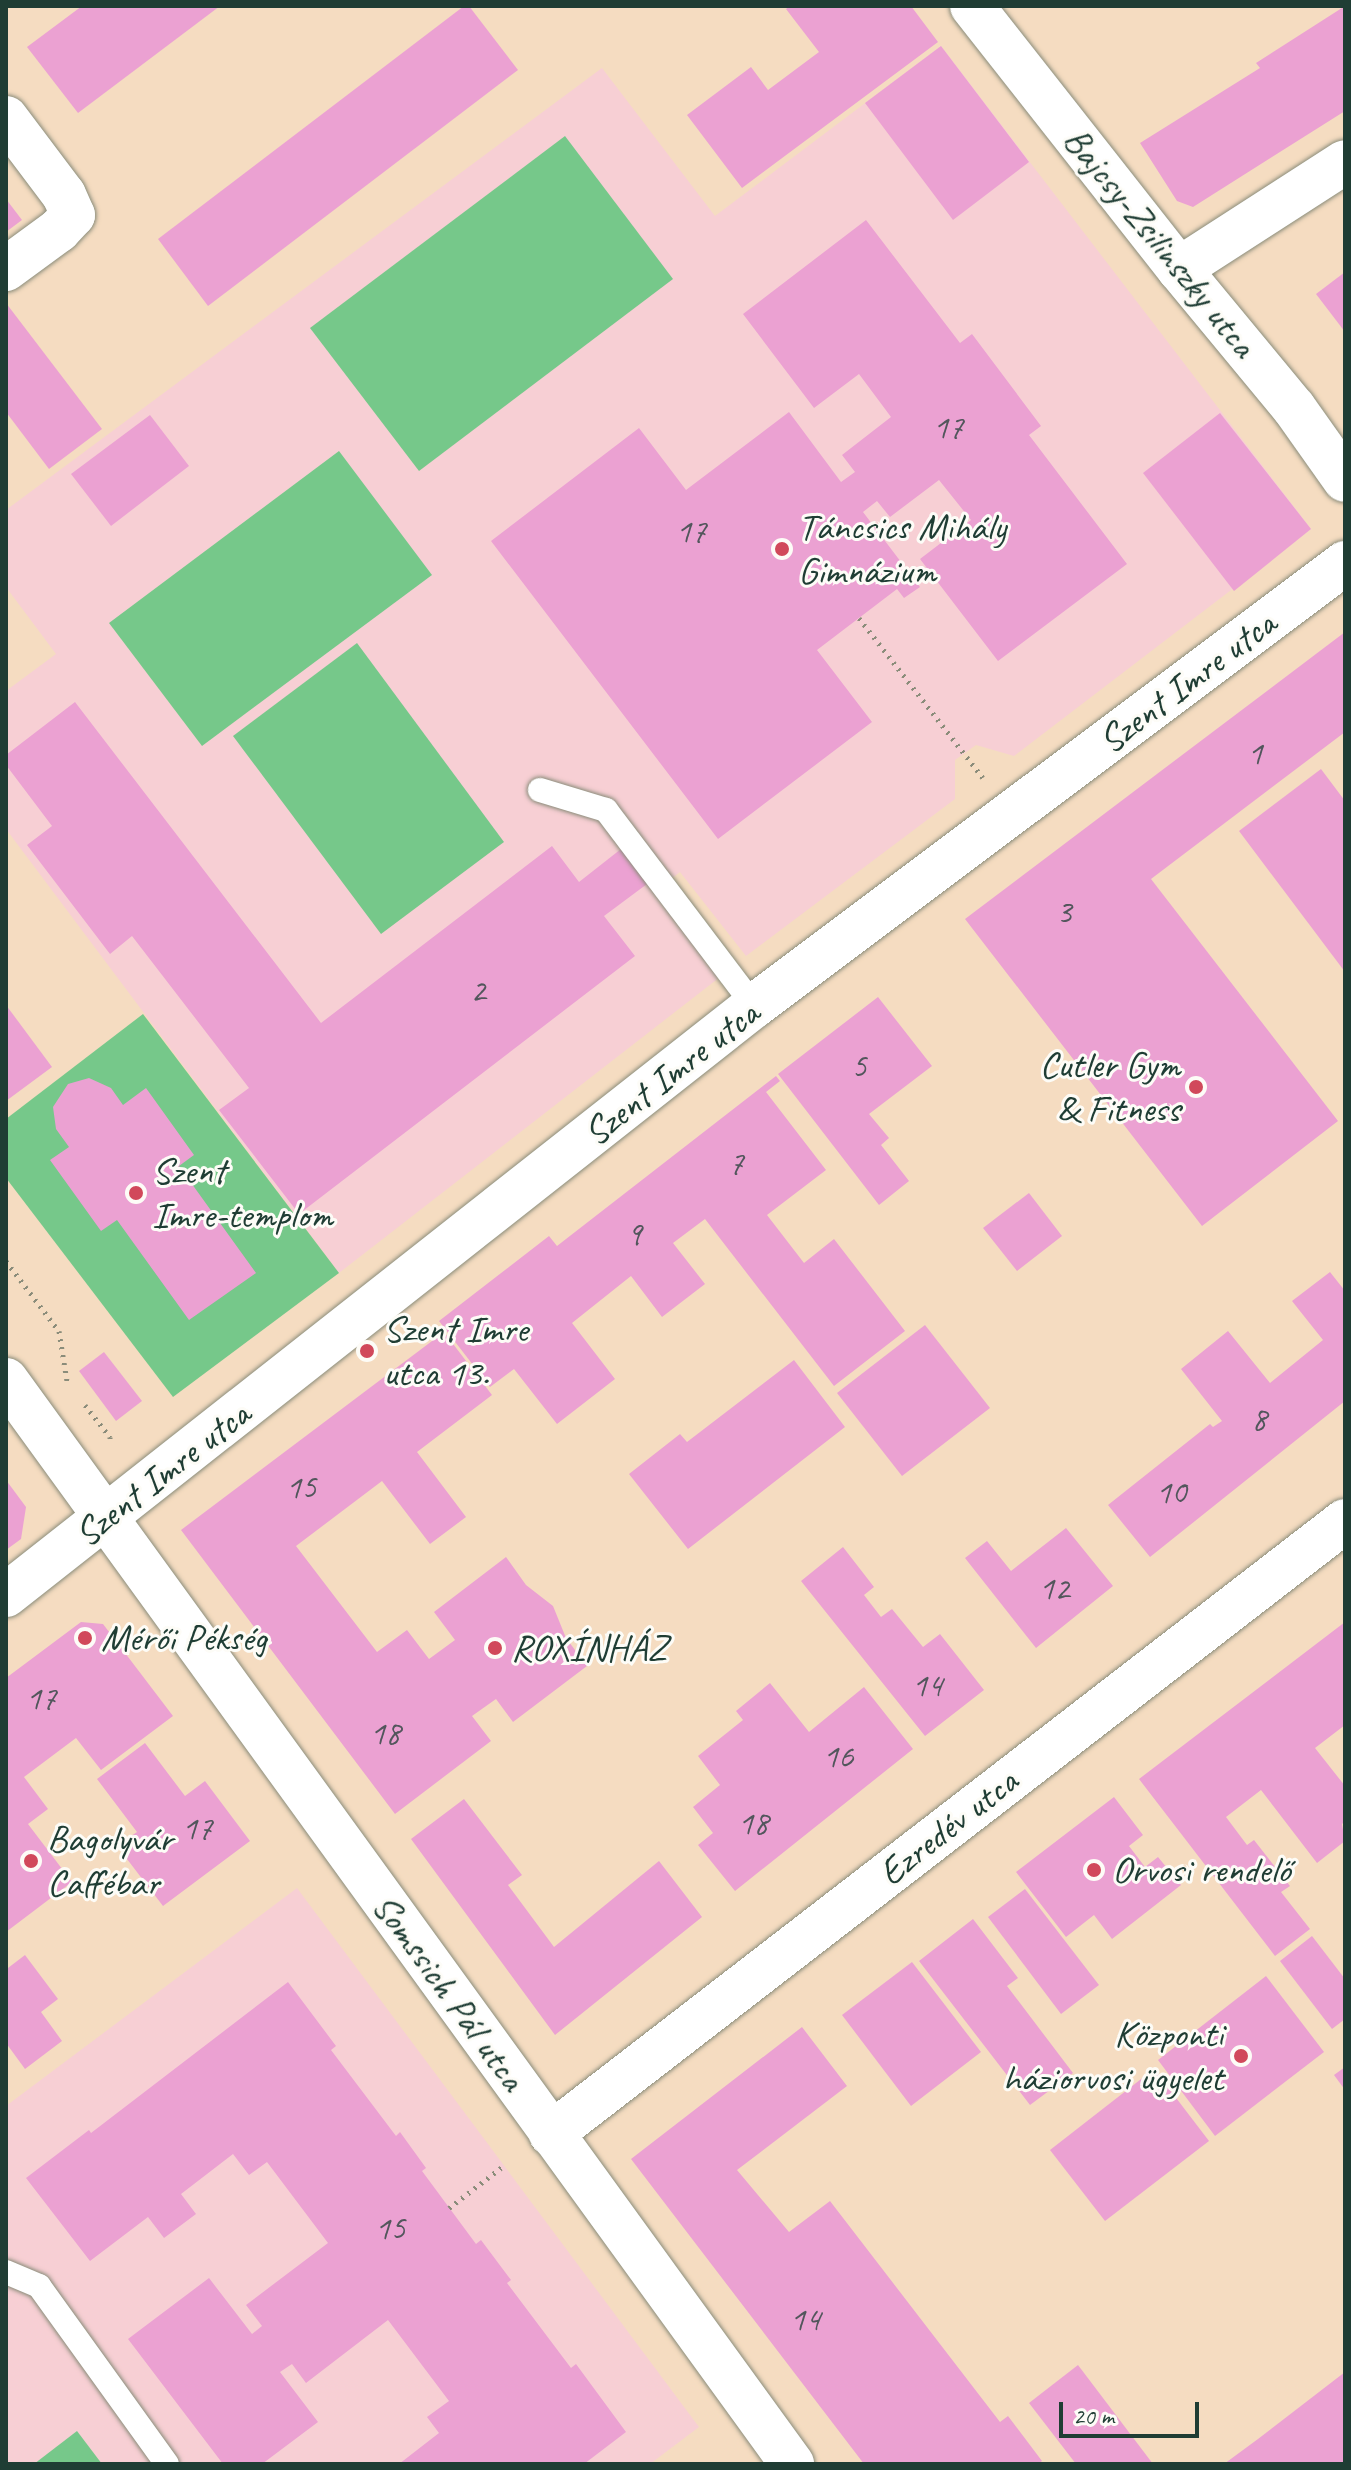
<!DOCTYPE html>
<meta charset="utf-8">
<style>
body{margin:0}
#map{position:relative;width:1351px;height:2470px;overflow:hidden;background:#f5dcc1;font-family:Caveat,sans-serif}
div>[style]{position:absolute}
.built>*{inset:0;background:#f7cfd4}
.green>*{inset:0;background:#76c88a}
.building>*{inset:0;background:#eba1d2}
.path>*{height:5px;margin-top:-2.5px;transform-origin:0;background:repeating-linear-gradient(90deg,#8a8c7a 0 2px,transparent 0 8px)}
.roads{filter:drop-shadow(0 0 2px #8a8c7a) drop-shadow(0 0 2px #8a8c7a)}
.service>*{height:24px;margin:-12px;padding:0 12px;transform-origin:12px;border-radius:12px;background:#fff}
.minor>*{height:44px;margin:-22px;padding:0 22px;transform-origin:22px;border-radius:22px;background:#fff}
.dots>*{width:22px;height:22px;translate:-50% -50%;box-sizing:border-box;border:4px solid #fdfcf7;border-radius:50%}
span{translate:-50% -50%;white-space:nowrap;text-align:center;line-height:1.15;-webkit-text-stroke:6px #fdfcf7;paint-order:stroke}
.number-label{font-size:34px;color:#52565c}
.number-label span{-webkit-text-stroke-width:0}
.street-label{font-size:38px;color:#1f3d34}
.poi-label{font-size:38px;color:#1f3d34}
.left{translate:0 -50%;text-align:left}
.right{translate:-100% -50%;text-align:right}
.frame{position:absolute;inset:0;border:8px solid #1f3d34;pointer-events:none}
.scale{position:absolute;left:1059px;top:2402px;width:140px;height:36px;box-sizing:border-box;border:4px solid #1f3d34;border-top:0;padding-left:10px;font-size:24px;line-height:28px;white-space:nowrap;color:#1f3d34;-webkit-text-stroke:6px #fdfcf7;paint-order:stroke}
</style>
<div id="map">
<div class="built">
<i style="clip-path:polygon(941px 46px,1311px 529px,1014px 756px,976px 745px,955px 760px,955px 799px,746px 956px,680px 872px,654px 892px,720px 977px,339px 1273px,6px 829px,6px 691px,56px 654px,6px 587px,6px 510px,602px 68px,715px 216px)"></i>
<i style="clip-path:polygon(297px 1888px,699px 2427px,650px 2464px,6px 2464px,6px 2106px)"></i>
</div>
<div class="green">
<i style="clip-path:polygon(565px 136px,673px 279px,419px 471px,310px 328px)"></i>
<i style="clip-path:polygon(339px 451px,432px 575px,202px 746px,109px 623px)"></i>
<i style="clip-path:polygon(357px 643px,504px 842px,381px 934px,233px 736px)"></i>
<i style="clip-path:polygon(143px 1014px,339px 1273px,173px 1397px,6px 1178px,6px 1119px)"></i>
<i style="clip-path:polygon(77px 2431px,102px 2464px,34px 2464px)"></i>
</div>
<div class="building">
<i style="clip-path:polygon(82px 6px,220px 6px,78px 113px,27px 47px)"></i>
<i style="clip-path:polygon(464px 6px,469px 6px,518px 70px,208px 306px,158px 239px)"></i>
<i style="clip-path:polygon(790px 6px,911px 6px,938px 42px,742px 188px,687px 115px,751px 67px,768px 90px,819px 52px,786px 9px)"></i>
<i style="clip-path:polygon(1345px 6px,1345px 111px,1193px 207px,1177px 201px,1140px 143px,1260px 68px,1256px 63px)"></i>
<i style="clip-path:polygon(941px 46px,1029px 162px,953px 220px,865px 103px)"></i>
<i style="clip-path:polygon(6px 199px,22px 220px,6px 232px)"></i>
<i style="clip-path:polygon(866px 220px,960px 343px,972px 334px,1041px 426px,1029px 435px,1127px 564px,998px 661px,920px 559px,971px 520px,939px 480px,890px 517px,877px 501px,863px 512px,920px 587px,904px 598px,897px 589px,817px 650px,872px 722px,718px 839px,491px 541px,639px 428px,686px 490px,789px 412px,841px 482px,855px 472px,842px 455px,891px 417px,859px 374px,814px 408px,743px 314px)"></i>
<i style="clip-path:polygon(1345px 272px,1345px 332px,1316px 294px)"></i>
<i style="clip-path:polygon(6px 303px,102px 429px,49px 469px,6px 412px)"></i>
<i style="clip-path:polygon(1220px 413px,1311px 529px,1234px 591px,1143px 473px)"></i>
<i style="clip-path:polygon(150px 415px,189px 466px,111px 526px,71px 474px)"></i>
<i style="clip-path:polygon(1345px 632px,1345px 732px,1151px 879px,1338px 1121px,1202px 1226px,965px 919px)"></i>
<i style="clip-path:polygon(75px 702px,321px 1023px,552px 846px,579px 882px,621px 849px,647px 884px,604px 916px,635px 956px,299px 1214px,219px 1110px,249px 1088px,132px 936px,110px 954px,27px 845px,52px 826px,6px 765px,6px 755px)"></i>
<i style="clip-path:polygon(1321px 769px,1345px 801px,1345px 972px,1239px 831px)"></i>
<i style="clip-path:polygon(878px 997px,932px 1066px,869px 1114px,889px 1138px,881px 1145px,909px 1181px,879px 1205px,778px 1074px)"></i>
<i style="clip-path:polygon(6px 1005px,52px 1067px,6px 1101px)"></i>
<i style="clip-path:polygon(776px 1076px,780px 1081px,766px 1092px,826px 1170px,767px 1215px,804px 1263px,834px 1239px,905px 1331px,834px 1386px,705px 1219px,673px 1243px,705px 1284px,662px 1317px,631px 1276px,572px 1323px,615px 1379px,557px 1424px,514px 1369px,490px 1387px,439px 1321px,549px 1236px,557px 1246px)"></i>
<i style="clip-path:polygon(89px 1078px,111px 1088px,123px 1105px,146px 1088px,194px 1155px,179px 1166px,256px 1273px,189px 1320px,117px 1220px,101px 1231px,50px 1160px,69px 1147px,56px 1129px,53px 1107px,68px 1084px)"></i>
<i style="clip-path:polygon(1029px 1193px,1062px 1236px,1017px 1271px,983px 1228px)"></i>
<i style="clip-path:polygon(1330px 1272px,1345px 1291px,1345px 1401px,1150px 1557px,1108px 1505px,1210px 1424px,1213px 1427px,1222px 1421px,1181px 1369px,1228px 1331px,1270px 1383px,1323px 1340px,1292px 1301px)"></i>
<i style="clip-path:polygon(925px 1325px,990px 1408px,902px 1476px,837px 1393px)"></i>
<i style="clip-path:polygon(444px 1332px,492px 1395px,417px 1452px,466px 1517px,430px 1544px,382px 1481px,296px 1546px,377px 1652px,407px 1630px,429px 1659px,455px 1640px,434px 1612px,506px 1557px,526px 1585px,553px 1606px,566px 1638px,587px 1666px,513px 1722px,496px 1699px,472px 1716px,491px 1741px,395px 1814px,181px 1530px)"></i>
<i style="clip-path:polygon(104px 1352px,142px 1401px,116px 1421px,79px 1371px)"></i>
<i style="clip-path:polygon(794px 1360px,845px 1427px,688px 1549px,629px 1474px,680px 1434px,687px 1442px)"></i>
<i style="clip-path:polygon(6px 1480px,26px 1507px,21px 1539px,6px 1550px)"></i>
<i style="clip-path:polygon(1066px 1528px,1113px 1586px,1036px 1648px,965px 1558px,987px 1541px,1011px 1571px)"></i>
<i style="clip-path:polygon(843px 1547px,874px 1587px,864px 1595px,881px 1617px,892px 1609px,923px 1647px,940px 1634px,984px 1690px,925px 1736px,801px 1581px)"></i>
<i style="clip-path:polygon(81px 1622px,103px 1624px,173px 1716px,101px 1770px,76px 1738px,24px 1777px,48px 1809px,28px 1824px,72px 1882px,6px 1932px,6px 1678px)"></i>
<i style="clip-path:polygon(1345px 1622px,1345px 1725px,1315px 1748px,1345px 1786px,1345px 1821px,1342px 1824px,1345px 1841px,1317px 1863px,1261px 1790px,1226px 1817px,1247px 1845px,1254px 1840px,1290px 1886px,1281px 1892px,1310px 1929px,1275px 1956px,1139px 1779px)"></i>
<i style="clip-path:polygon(770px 1683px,809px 1732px,864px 1687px,913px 1749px,735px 1891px,698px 1845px,713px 1833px,693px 1807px,720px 1785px,698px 1756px,743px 1720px,736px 1711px)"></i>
<i style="clip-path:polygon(145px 1743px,185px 1796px,205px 1781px,250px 1841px,163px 1906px,117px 1846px,137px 1832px,97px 1779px)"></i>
<i style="clip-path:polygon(1114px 1797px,1143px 1835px,1129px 1846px,1145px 1867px,1158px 1857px,1181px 1885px,1112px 1939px,1094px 1915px,1066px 1937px,1016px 1872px)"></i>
<i style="clip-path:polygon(464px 1799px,522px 1875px,508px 1885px,554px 1947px,659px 1861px,702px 1917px,555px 2035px,411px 1839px)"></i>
<i style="clip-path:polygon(1025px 1889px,1099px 1985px,1061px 2014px,988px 1917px)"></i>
<i style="clip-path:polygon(973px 1919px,1018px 1978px,1007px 1986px,1073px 2073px,1030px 2105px,919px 1961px)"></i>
<i style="clip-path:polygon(1312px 1936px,1345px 1979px,1345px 2019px,1332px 2029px,1280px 1961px)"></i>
<i style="clip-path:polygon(25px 1955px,58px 1999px,41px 2012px,62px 2041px,25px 2069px,6px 2043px,6px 1966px,8px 1968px)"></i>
<i style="clip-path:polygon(912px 1962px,981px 2052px,911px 2106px,842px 2015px)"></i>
<i style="clip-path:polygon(1266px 1976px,1324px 2052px,1215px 2136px,1158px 2060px)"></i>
<i style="clip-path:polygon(288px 1982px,336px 2046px,331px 2050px,396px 2136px,400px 2132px,426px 2168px,422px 2171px,476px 2244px,481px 2240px,511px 2280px,507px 2283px,571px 2368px,576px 2364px,626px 2432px,584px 2464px,399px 2464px,439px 2433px,427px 2417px,449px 2401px,388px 2320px,306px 2383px,292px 2364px,280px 2372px,318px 2422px,262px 2464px,223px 2464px,128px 2339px,209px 2278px,252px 2334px,262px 2326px,246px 2305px,328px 2243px,267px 2162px,249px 2175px,233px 2154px,181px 2194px,196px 2214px,164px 2238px,148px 2217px,90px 2261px,26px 2178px,89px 2130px,91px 2133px)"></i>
<i style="clip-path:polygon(802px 2027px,847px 2086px,737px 2170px,789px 2232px,830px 2201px,1000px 2422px,1008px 2416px,1042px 2461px,1038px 2464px,864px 2464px,631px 2159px)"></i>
<i style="clip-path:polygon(1345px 2067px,1345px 2090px,1334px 2075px)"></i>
<i style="clip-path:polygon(1154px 2069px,1209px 2141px,1105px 2221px,1050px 2150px)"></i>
<i style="clip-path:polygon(1078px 2365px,1153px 2464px,1076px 2464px,1029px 2403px)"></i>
<i style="clip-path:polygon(1345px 2372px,1345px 2464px,1224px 2464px,1258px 2439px)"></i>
</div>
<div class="path">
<i style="left:859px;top:618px;width:202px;rotate:52.2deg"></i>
<i style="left:6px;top:1261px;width:88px;rotate:52.9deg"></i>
<i style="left:59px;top:1331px;width:51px;rotate:80.9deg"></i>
<i style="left:85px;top:1405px;width:41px;rotate:52deg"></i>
<i style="left:110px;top:1437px;width:5px;rotate:90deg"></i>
<i style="left:449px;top:2208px;width:67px;rotate:-37.7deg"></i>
</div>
<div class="roads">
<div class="service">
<i style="left:540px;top:790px;width:69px;rotate:16.9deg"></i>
<i style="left:606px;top:810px;width:246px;rotate:52.9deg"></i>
<i style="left:6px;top:2272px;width:36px;rotate:23deg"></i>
<i style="left:39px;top:2286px;width:219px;rotate:54.3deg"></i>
</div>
<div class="minor">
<i style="left:972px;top:6px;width:335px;rotate:51.8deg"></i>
<i style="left:1179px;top:269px;width:180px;rotate:50.4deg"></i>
<i style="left:1294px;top:408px;width:88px;rotate:54.7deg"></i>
<i style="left:6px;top:118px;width:96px;rotate:53deg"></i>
<i style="left:64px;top:195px;width:22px;rotate:66deg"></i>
<i style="left:73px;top:215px;width:21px;rotate:133deg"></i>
<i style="left:59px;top:230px;width:66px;rotate:143.7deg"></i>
<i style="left:1179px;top:269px;width:197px;rotate:-32.8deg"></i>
<i style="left:6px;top:1380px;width:1339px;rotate:54.05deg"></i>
<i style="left:6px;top:1595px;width:952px;rotate:-38.22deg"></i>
<i style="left:754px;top:1006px;width:739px;rotate:-36.85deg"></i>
<i style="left:551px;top:2134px;width:1003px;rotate:-37.67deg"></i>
</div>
</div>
<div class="dots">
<i style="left:782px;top:549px;background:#d1495b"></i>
<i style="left:1196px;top:1087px;background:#d1495b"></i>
<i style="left:136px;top:1193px;background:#d1495b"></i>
<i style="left:367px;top:1351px;background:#d1495b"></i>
<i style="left:85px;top:1638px;background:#d1495b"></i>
<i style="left:495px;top:1648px;background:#d1495b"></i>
<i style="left:31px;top:1861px;background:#d1495b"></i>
<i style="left:1094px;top:1870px;background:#d1495b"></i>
<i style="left:1241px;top:2056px;background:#d1495b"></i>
</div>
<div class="number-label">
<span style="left:948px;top:427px">17</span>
<span style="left:691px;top:531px">17</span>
<span style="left:1255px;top:753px">1</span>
<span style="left:1064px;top:912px">3</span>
<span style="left:478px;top:990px">2</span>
<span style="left:859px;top:1066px">5</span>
<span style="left:736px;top:1163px">7</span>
<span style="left:634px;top:1234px">9</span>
<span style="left:1259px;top:1419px">8</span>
<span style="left:301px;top:1487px">15</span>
<span style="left:1171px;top:1492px">10</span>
<span style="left:1054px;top:1588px">12</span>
<span style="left:927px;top:1685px">14</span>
<span style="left:41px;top:1698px">17</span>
<span style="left:385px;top:1733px">18</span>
<span style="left:838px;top:1756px">16</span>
<span style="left:753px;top:1823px">18</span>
<span style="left:197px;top:1828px">17</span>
<span style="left:390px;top:2228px">15</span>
<span style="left:805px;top:2319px">14</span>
</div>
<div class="street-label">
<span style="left:1160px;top:242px;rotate:51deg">Bajcsy-Zsilinszky utca</span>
<span style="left:1187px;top:682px;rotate:-37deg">Szent Imre utca</span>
<span style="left:671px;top:1073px;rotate:-38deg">Szent Imre utca</span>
<span style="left:162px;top:1474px;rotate:-38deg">Szent Imre utca</span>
<span style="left:948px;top:1827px;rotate:-38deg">Ezredév utca</span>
<span style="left:449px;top:1992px;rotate:54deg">Somssich Pál utca</span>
</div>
<div class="poi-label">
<span class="left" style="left:798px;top:549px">Táncsics Mihály<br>Gimnázium</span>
<span class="right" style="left:1180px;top:1087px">Cutler Gym<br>&amp; Fitness</span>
<span class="left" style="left:152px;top:1193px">Szent<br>Imre-templom</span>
<span class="left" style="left:383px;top:1351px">Szent Imre<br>utca 13.</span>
<span class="left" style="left:101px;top:1638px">Mérői Pékség</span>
<span class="left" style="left:511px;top:1648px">ROXÍNHÁZ</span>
<span class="left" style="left:47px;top:1861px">Bagolyvár<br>Caffébar</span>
<span class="left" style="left:1112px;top:1870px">Orvosi rendelő</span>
<span class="right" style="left:1223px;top:2056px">Központi<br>háziorvosi ügyelet</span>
</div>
<div class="frame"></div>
<div class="scale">20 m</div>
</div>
